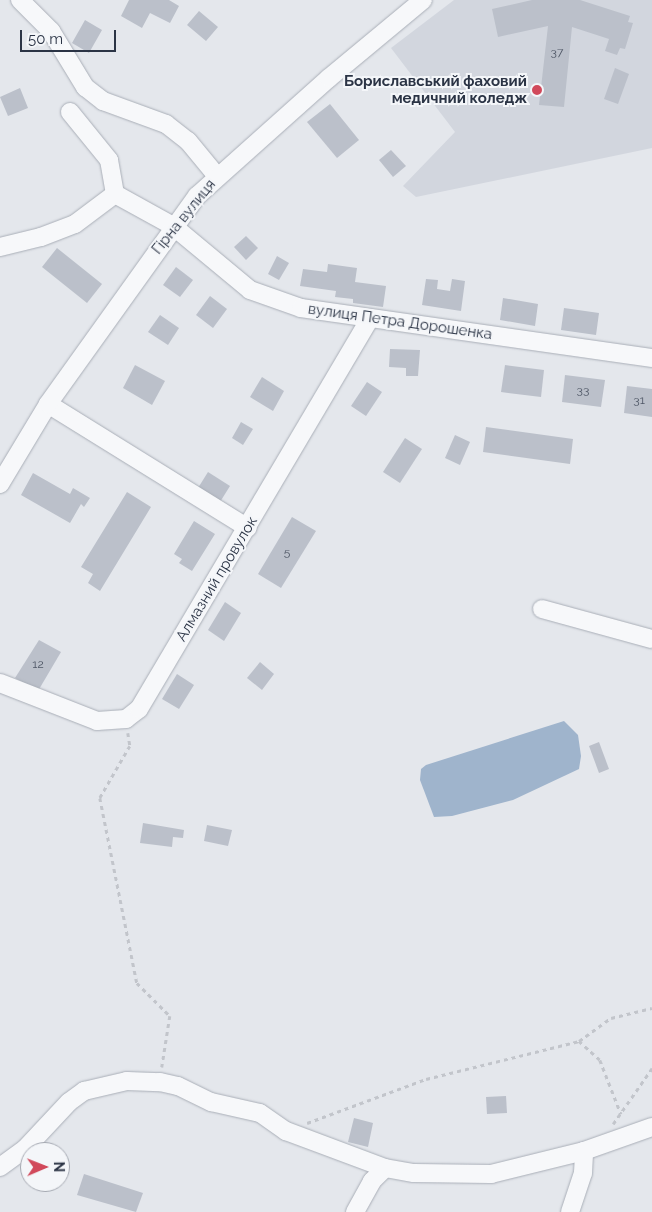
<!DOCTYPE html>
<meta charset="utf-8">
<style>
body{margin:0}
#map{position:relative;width:652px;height:1212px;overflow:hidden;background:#e4e7ec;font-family:Raleway,sans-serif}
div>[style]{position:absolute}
.built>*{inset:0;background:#d2d6de}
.water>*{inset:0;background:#9fb4cc}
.building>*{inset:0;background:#bbc0ca}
.path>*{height:2.5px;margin-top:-1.25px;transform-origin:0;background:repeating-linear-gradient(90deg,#c2c5cb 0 4px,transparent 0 8px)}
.roads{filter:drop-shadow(0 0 1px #a9aeb7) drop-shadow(0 0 1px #a9aeb7)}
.minor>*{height:18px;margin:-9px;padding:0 9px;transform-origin:9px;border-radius:9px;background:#f7f8fa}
.dots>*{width:14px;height:14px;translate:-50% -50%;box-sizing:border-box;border:2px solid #f4f6f9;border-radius:50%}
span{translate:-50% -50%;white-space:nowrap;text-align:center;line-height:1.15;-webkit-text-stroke:4px #f4f6f9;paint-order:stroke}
.number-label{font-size:12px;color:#4f5766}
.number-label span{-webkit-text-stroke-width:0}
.poi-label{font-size:15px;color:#2b3445;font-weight:700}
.right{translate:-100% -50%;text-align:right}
.street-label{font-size:15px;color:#2b3445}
.north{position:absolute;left:20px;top:1142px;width:50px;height:50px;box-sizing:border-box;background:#f4f6f9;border:1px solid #a4a8b1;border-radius:50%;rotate:89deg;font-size:14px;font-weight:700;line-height:20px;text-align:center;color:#2b3445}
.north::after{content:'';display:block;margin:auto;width:18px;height:22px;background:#d1495b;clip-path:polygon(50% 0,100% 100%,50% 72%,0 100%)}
.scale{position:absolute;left:20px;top:30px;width:96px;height:22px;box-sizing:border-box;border:2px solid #2b3445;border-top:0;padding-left:6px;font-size:15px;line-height:18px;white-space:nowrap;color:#2b3445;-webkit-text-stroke:4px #f4f6f9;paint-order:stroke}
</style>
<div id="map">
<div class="built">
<i style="clip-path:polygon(454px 0,652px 0,652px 148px,416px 197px,403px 186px,455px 132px,391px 48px)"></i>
</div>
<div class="water">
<i style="clip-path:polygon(564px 721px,578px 735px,581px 756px,579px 769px,513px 800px,452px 816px,434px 817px,420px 780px,421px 769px,426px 765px)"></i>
</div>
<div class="building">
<i style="clip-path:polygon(129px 0,169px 0,179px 6px,170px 23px,150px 13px,142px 28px,121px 16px)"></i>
<i style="clip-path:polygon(532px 0,580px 0,630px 16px,628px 22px,633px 23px,625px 49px,620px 48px,617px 55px,605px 51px,609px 39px,572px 27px,564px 107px,539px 105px,548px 26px,498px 37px,492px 9px)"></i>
<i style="clip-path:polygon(199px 11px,218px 27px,206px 41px,187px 25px)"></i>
<i style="clip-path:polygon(85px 20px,102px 30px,89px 53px,72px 43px)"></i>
<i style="clip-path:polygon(615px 68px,629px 74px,618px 104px,604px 99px)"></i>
<i style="clip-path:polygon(20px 88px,28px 108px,8px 116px,0 97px)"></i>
<i style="clip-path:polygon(330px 104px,359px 140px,337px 158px,307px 122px)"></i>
<i style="clip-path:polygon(391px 150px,406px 166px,393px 177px,379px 160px)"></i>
<i style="clip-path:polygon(246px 236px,258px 248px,246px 260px,234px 247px)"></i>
<i style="clip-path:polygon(57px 248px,102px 284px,87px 303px,42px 267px)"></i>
<i style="clip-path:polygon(277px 256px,289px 263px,279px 280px,268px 274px)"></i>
<i style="clip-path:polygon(328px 264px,357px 268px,355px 282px,386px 286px,383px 307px,353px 303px,353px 299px,335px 297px,336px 291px,300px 286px,303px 269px,327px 272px)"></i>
<i style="clip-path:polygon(176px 267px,193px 280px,180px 297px,163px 285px)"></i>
<i style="clip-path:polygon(426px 279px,438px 280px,437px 289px,450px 291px,452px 279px,465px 281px,461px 311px,422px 305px)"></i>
<i style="clip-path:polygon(210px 296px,227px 309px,213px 328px,196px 315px)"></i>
<i style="clip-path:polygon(503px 298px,538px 304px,535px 326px,500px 320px)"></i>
<i style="clip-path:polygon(564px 308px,599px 313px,596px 335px,561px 330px)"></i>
<i style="clip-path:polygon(160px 315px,179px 328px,168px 345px,148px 332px)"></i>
<i style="clip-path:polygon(390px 349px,420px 350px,418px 376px,406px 376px,406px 368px,389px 367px)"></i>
<i style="clip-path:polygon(135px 365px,165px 381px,152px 405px,123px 388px)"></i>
<i style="clip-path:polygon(505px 365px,544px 370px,541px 397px,501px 392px)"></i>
<i style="clip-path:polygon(565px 375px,605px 380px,601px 407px,562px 402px)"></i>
<i style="clip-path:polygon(262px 377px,284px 391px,273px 411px,250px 397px)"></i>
<i style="clip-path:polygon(367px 382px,382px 392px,366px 416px,351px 406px)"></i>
<i style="clip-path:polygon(627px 386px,652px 389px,652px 417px,624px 413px)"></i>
<i style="clip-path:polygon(241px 422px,253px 429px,243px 445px,232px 438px)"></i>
<i style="clip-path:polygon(486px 427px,573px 439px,570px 464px,483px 452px)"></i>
<i style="clip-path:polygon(455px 435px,470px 442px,460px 465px,445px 458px)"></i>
<i style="clip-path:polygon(405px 438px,422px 449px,400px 483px,383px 472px)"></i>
<i style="clip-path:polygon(208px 472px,230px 486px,220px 502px,198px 488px)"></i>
<i style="clip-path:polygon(33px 473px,70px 494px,73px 488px,90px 498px,84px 507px,81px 504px,70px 523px,21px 495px)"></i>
<i style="clip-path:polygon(127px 492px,151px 507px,100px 591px,88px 583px,93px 574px,81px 567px)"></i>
<i style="clip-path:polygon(292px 517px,316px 531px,281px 588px,258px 574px)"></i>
<i style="clip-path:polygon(194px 521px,215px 534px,192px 571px,179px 563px,182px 559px,174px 554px)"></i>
<i style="clip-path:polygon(225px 602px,241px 613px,224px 641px,208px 630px)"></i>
<i style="clip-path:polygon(39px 640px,61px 652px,38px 691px,15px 678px)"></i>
<i style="clip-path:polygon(260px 662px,274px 674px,262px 690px,247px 678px)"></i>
<i style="clip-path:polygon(177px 674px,194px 685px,179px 709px,162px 699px)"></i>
<i style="clip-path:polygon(599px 742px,609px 769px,599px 773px,589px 746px)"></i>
<i style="clip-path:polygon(143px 823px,184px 830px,183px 838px,173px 837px,172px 847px,140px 843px)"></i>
<i style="clip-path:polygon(207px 825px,232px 830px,228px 846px,204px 841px)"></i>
<i style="clip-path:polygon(506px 1096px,507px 1113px,487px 1114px,486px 1097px)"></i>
<i style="clip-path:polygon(354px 1118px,373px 1123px,368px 1147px,348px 1142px)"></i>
<i style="clip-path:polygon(84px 1174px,143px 1193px,136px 1212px,77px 1195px)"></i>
</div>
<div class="path">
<i style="left:128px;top:733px;width:13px;rotate:81deg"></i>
<i style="left:130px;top:746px;width:60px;rotate:120deg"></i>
<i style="left:100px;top:798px;width:189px;rotate:78.7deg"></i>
<i style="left:137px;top:983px;width:47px;rotate:45deg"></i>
<i style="left:170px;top:1016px;width:52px;rotate:98.9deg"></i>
<i style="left:579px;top:1041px;width:28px;rotate:42deg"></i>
<i style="left:600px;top:1060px;width:58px;rotate:68.7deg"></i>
<i style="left:307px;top:1123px;width:127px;rotate:-20.3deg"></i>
<i style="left:426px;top:1079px;width:158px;rotate:-13.9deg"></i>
<i style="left:579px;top:1041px;width:39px;rotate:-36deg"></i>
<i style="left:611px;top:1018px;width:42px;rotate:-13.7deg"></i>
<i style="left:613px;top:1124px;width:68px;rotate:-55.1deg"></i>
</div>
<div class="roads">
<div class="minor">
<i style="left:20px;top:0;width:44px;rotate:45deg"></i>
<i style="left:51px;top:31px;width:66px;rotate:58.7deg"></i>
<i style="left:85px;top:87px;width:23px;rotate:38deg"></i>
<i style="left:103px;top:101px;width:67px;rotate:20.1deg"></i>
<i style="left:166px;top:124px;width:28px;rotate:38deg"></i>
<i style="left:188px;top:141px;width:45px;rotate:50.4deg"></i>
<i style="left:70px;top:112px;width:62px;rotate:50.9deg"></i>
<i style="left:109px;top:160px;width:35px;rotate:80deg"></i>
<i style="left:115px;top:194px;width:66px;rotate:28.9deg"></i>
<i style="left:173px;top:226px;width:100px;rotate:39.7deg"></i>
<i style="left:250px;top:290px;width:54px;rotate:19.4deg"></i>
<i style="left:301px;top:308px;width:355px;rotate:8.1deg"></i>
<i style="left:0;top:247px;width:42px;rotate:-13.7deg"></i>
<i style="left:41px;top:237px;width:36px;rotate:-21deg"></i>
<i style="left:75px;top:224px;width:50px;rotate:-36.9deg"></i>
<i style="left:48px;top:404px;width:235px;rotate:31.8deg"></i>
<i style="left:0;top:484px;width:93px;rotate:-59deg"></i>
<i style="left:48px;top:404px;width:256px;rotate:-54.4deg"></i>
<i style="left:197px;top:196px;width:177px;rotate:-41.8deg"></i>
<i style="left:329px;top:78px;width:122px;rotate:-39.7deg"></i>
<i style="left:542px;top:609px;width:114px;rotate:15.3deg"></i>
<i style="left:0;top:683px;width:104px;rotate:21.4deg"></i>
<i style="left:97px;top:721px;width:29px;rotate:-4deg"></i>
<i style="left:126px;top:719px;width:16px;rotate:-38deg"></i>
<i style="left:139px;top:709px;width:453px;rotate:-59.4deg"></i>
<i style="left:0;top:1167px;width:31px;rotate:-36deg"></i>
<i style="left:25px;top:1149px;width:64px;rotate:-46.9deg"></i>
<i style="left:69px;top:1102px;width:19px;rotate:-36deg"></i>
<i style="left:84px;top:1091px;width:44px;rotate:-13.1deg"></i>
<i style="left:127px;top:1081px;width:33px;rotate:2deg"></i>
<i style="left:160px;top:1082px;width:18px;rotate:13deg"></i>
<i style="left:178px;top:1086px;width:37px;rotate:26deg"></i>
<i style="left:211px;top:1102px;width:50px;rotate:12.7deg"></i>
<i style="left:260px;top:1113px;width:32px;rotate:35deg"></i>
<i style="left:286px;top:1131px;width:106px;rotate:20.5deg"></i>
<i style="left:385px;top:1168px;width:29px;rotate:10deg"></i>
<i style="left:414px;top:1173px;width:77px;rotate:0.7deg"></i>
<i style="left:491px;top:1174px;width:96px;rotate:-13.9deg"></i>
<i style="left:584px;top:1151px;width:72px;rotate:-19.4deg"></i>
<i style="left:355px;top:1212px;width:35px;rotate:-61deg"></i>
<i style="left:372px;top:1181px;width:18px;rotate:-45deg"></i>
<i style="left:570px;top:1212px;width:41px;rotate:-71.6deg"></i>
<i style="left:583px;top:1173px;width:22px;rotate:-87deg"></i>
</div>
</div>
<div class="dots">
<i style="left:537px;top:90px;background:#d1495b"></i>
</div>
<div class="number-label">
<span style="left:557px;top:53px">37</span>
<span style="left:583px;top:391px">33</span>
<span style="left:639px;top:401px">31</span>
<span style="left:287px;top:553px">5</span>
<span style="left:38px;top:665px">12</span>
</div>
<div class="poi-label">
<span class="right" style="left:527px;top:90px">Бориславський фаховий<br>медичний коледж</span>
</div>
<div class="street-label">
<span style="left:184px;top:217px;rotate:-51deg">Гірна вулиця</span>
<span style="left:400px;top:322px;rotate:8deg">вулиця Петра Дорошенка</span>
<span style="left:217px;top:579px;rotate:-59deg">Алмазний провулок</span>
</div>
<div class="north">N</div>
<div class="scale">50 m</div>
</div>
